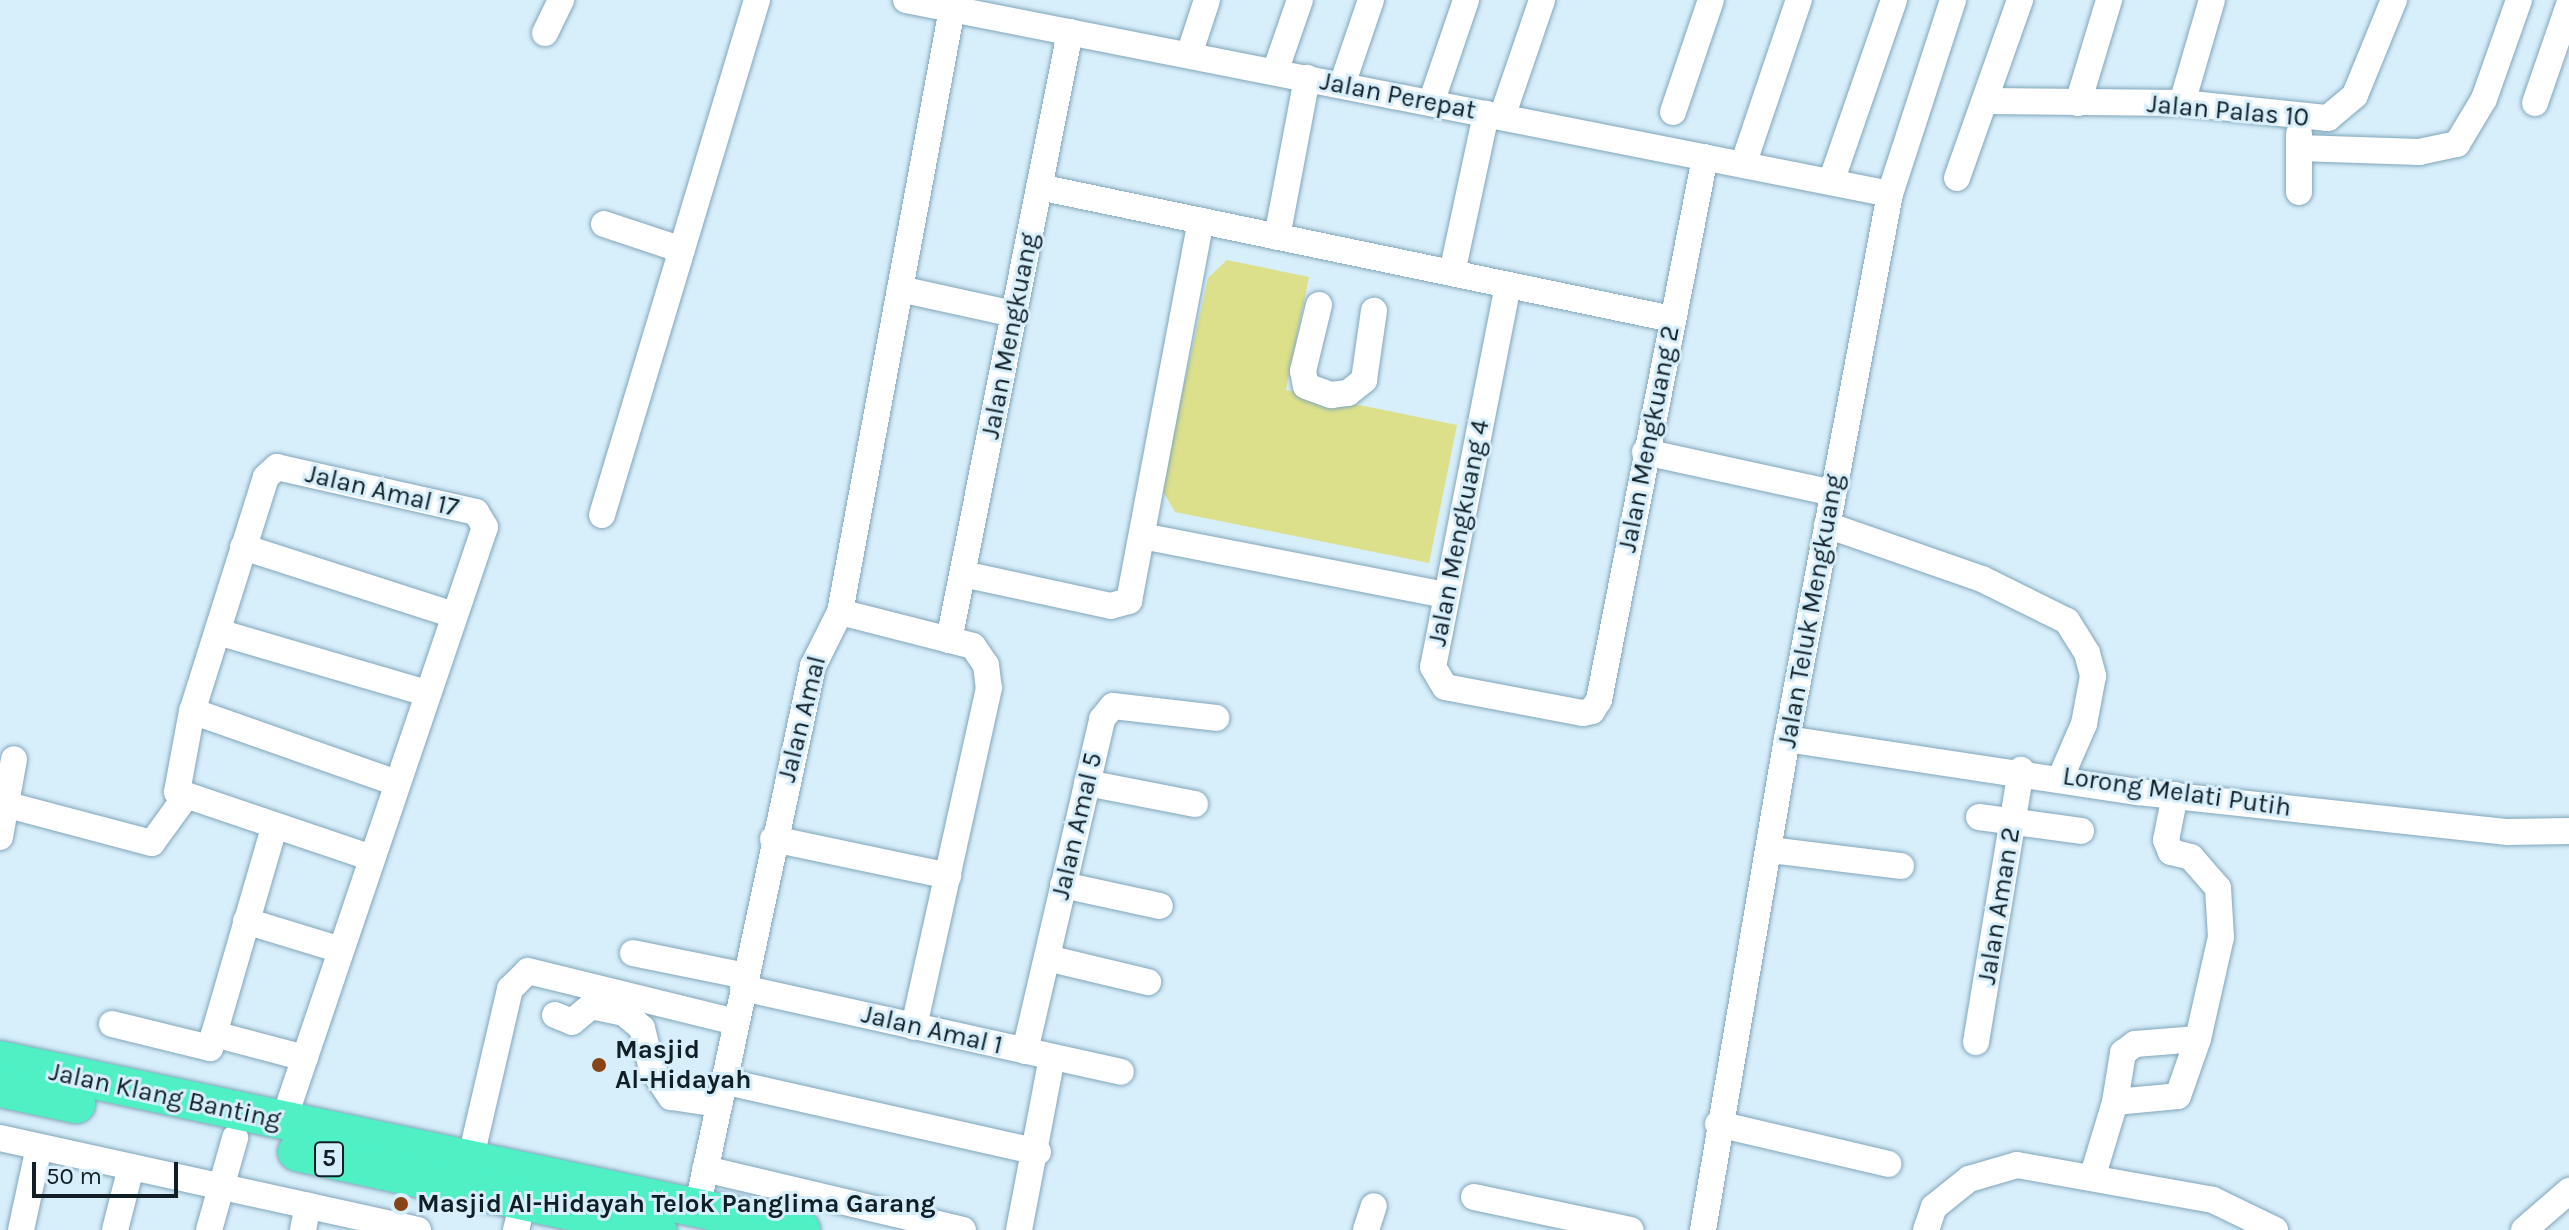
<!DOCTYPE html>
<style>
body{margin:0}
#map{position:relative;width:2569px;height:1230px;overflow:hidden;background:#d7eefb;font-family:Karla,sans-serif}
div>[style]{position:absolute}
.green>*{inset:0;background:#dce08a}
.roads{filter:drop-shadow(0 0 2px #80a6ba) drop-shadow(0 0 2px #80a6ba)}
.minor>*{height:26px;margin:-13px;padding:0 13px;transform-origin:13px;border-radius:13px;background:#fff}
.highway>*{height:38px;margin:-19px;padding:0 19px;transform-origin:19px;border-radius:19px;background:#4ef0c4}
.dots>*{width:22px;height:22px;translate:-50% -50%;box-sizing:border-box;border:4px solid #d7eefb;border-radius:50%}
span{translate:-50% -50%;white-space:nowrap;text-align:center;line-height:1.15;-webkit-text-stroke:6px #d7eefb;paint-order:stroke}
.shield-label span{padding:2px 6px;background:#d7eefb;border:2px solid;border-radius:6px;-webkit-text-stroke-width:0}
.shield-label{font-size:24px;color:#101f26;font-weight:700}
.street-label{font-size:26px;color:#101f26}
.poi-label{font-size:26px;color:#101f26;font-weight:700}
.left{translate:0 -50%;text-align:left}
.scale{position:absolute;left:32px;top:1162px;width:146px;height:36px;box-sizing:border-box;border:4px solid #101f26;border-top:0;padding-left:10px;font-size:24px;line-height:28px;white-space:nowrap;color:#101f26;-webkit-text-stroke:6px #d7eefb;paint-order:stroke}
</style>
<div id="map">
<div class="green">
<i style="clip-path:polygon(1227px 260px,1309px 277px,1286px 390px,1457px 425px,1429px 563px,1175px 512px,1161px 488px,1208px 278px)"></i>
</div>
<div class="roads">
<div class="minor">
<i style="left:906px;top:0;width:1003px;rotate:11.15deg"></i>
<i style="left:545px;top:33px;width:37px;rotate:-64deg"></i>
<i style="left:1189px;top:55px;width:58px;rotate:-71.9deg"></i>
<i style="left:1275px;top:72px;width:76px;rotate:-70.9deg"></i>
<i style="left:1342px;top:85px;width:90px;rotate:-71.2deg"></i>
<i style="left:1988px;top:101px;width:194px;rotate:0.6deg"></i>
<i style="left:2182px;top:103px;width:147px;rotate:5.9deg"></i>
<i style="left:2328px;top:118px;width:35px;rotate:-40deg"></i>
<i style="left:2355px;top:95px;width:103px;rotate:-67.7deg"></i>
<i style="left:1431px;top:103px;width:109px;rotate:-71.2deg"></i>
<i style="left:2078px;top:103px;width:108px;rotate:-73.2deg"></i>
<i style="left:2182px;top:103px;width:107px;rotate:-73.8deg"></i>
<i style="left:2535px;top:103px;width:104px;rotate:-70.9deg"></i>
<i style="left:1673px;top:112px;width:118px;rotate:-71.3deg"></i>
<i style="left:1502px;top:117px;width:124px;rotate:-71.1deg"></i>
<i style="left:2299px;top:134px;width:58px;rotate:90deg"></i>
<i style="left:2299px;top:148px;width:120px;rotate:1.9deg"></i>
<i style="left:2419px;top:152px;width:39px;rotate:-12deg"></i>
<i style="left:2457px;top:144px;width:52px;rotate:-59deg"></i>
<i style="left:2484px;top:99px;width:105px;rotate:-70.5deg"></i>
<i style="left:1743px;top:165px;width:174px;rotate:-71.3deg"></i>
<i style="left:1957px;top:178px;width:189px;rotate:-70.5deg"></i>
<i style="left:1831px;top:182px;width:193px;rotate:-70.9deg"></i>
<i style="left:1039px;top:187px;width:647px;rotate:11.78deg"></i>
<i style="left:604px;top:224px;width:82px;rotate:18.4deg"></i>
<i style="left:1277px;top:237px;width:162px;rotate:-79.3deg"></i>
<i style="left:1452px;top:273px;width:163px;rotate:-77.9deg"></i>
<i style="left:1508px;top:285px;width:389px;rotate:101.1deg"></i>
<i style="left:1433px;top:667px;width:23px;rotate:59deg"></i>
<i style="left:1445px;top:687px;width:140px;rotate:10.7deg"></i>
<i style="left:1583px;top:713px;width:9px;rotate:-13deg"></i>
<i style="left:1592px;top:711px;width:13px;rotate:-58deg"></i>
<i style="left:1599px;top:700px;width:553px;rotate:-78.95deg"></i>
<i style="left:900px;top:289px;width:117px;rotate:12.4deg"></i>
<i style="left:1319px;top:305px;width:68px;rotate:103.6deg"></i>
<i style="left:1303px;top:371px;width:15px;rotate:79deg"></i>
<i style="left:1306px;top:386px;width:27px;rotate:20deg"></i>
<i style="left:1331px;top:395px;width:17px;rotate:-7deg"></i>
<i style="left:1348px;top:393px;width:21px;rotate:-39deg"></i>
<i style="left:1364px;top:380px;width:70px;rotate:-81.8deg"></i>
<i style="left:1645px;top:452px;width:192px;rotate:12.3deg"></i>
<i style="left:602px;top:515px;width:538px;rotate:-73.25deg"></i>
<i style="left:1827px;top:525px;width:164px;rotate:19.2deg"></i>
<i style="left:1982px;top:579px;width:95px;rotate:26.3deg"></i>
<i style="left:2067px;top:621px;width:38px;rotate:58deg"></i>
<i style="left:2087px;top:653px;width:24px;rotate:75deg"></i>
<i style="left:2093px;top:676px;width:49px;rotate:100.6deg"></i>
<i style="left:2084px;top:724px;width:58px;rotate:113.5deg"></i>
<i style="left:1142px;top:536px;width:309px;rotate:11deg"></i>
<i style="left:243px;top:547px;width:222px;rotate:17.9deg"></i>
<i style="left:963px;top:574px;width:151px;rotate:12.2deg"></i>
<i style="left:1111px;top:606px;width:19px;rotate:-16deg"></i>
<i style="left:1129px;top:601px;width:387px;rotate:-79.3deg"></i>
<i style="left:840px;top:612px;width:137px;rotate:14.3deg"></i>
<i style="left:973px;top:646px;width:23px;rotate:56deg"></i>
<i style="left:986px;top:665px;width:23px;rotate:83deg"></i>
<i style="left:989px;top:688px;width:347px;rotate:102.5deg"></i>
<i style="left:218px;top:632px;width:218px;rotate:16.3deg"></i>
<i style="left:949px;top:640px;width:620px;rotate:-78.74deg"></i>
<i style="left:192px;top:711px;width:217px;rotate:19.4deg"></i>
<i style="left:1787px;top:739px;width:355px;rotate:8.6deg"></i>
<i style="left:2138px;top:792px;width:372px;rotate:6.2deg"></i>
<i style="left:2508px;top:832px;width:61px;rotate:-0.9deg"></i>
<i style="left:1087px;top:783px;width:110px;rotate:11deg"></i>
<i style="left:8px;top:805px;width:149px;rotate:14.8deg"></i>
<i style="left:152px;top:843px;width:58px;rotate:-54.1deg"></i>
<i style="left:1979px;top:817px;width:103px;rotate:7.8deg"></i>
<i style="left:0;top:837px;width:79px;rotate:-79.8deg"></i>
<i style="left:773px;top:839px;width:179px;rotate:11.9deg"></i>
<i style="left:1770px;top:850px;width:132px;rotate:7deg"></i>
<i style="left:1063px;top:885px;width:99px;rotate:12.2deg"></i>
<i style="left:246px;top:921px;width:99px;rotate:17deg"></i>
<i style="left:633px;top:953px;width:115px;rotate:11.5deg"></i>
<i style="left:1047px;top:958px;width:104px;rotate:13.4deg"></i>
<i style="left:743px;top:988px;width:387px;rotate:12.5deg"></i>
<i style="left:555px;top:1015px;width:18px;rotate:22deg"></i>
<i style="left:572px;top:1022px;width:25px;rotate:-40deg"></i>
<i style="left:591px;top:1006px;width:34px;rotate:12deg"></i>
<i style="left:624px;top:1013px;width:23px;rotate:40deg"></i>
<i style="left:642px;top:1028px;width:42px;rotate:76.3deg"></i>
<i style="left:652px;top:1069px;width:34px;rotate:56deg"></i>
<i style="left:671px;top:1097px;width:49px;rotate:8.3deg"></i>
<i style="left:112px;top:1024px;width:101px;rotate:13.8deg"></i>
<i style="left:210px;top:1048px;width:230px;rotate:-73.8deg"></i>
<i style="left:214px;top:1034px;width:94px;rotate:14.8deg"></i>
<i style="left:1976px;top:1042px;width:276px;rotate:-80.6deg"></i>
<i style="left:1025px;top:1051px;width:341px;rotate:-76.9deg"></i>
<i style="left:1102px;top:719px;width:17px;rotate:-50deg"></i>
<i style="left:1113px;top:706px;width:104px;rotate:6.6deg"></i>
<i style="left:723px;top:1081px;width:323px;rotate:12.7deg"></i>
<i style="left:2115px;top:1102px;width:63px;rotate:-5.4deg"></i>
<i style="left:2178px;top:1096px;width:60px;rotate:-70.7deg"></i>
<i style="left:283px;top:1122px;width:628px;rotate:-71.25deg"></i>
<i style="left:485px;top:527px;width:17px;rotate:-121deg"></i>
<i style="left:476px;top:512px;width:204px;rotate:-167.3deg"></i>
<i style="left:277px;top:467px;width:15px;rotate:138deg"></i>
<i style="left:266px;top:477px;width:245px;rotate:107.5deg"></i>
<i style="left:192px;top:711px;width:82px;rotate:100.5deg"></i>
<i style="left:177px;top:792px;width:206px;rotate:18.7deg"></i>
<i style="left:1718px;top:1124px;width:175px;rotate:13.2deg"></i>
<i style="left:0;top:1138px;width:428px;rotate:12.4deg"></i>
<i style="left:470px;top:1161px;width:177px;rotate:-76.9deg"></i>
<i style="left:510px;top:989px;width:25px;rotate:-45deg"></i>
<i style="left:528px;top:971px;width:214px;rotate:13.8deg"></i>
<i style="left:705px;top:1169px;width:265px;rotate:13.3deg"></i>
<i style="left:2093px;top:1175px;width:76px;rotate:-73.2deg"></i>
<i style="left:2115px;top:1102px;width:50px;rotate:-80.7deg"></i>
<i style="left:2123px;top:1053px;width:15px;rotate:-37deg"></i>
<i style="left:2135px;top:1044px;width:63px;rotate:-4.5deg"></i>
<i style="left:2198px;top:1039px;width:105px;rotate:-77.3deg"></i>
<i style="left:2221px;top:937px;width:49px;rotate:-93.5deg"></i>
<i style="left:2218px;top:888px;width:41px;rotate:-131.1deg"></i>
<i style="left:2191px;top:857px;width:21px;rotate:-166deg"></i>
<i style="left:2171px;top:852px;width:13px;rotate:-113deg"></i>
<i style="left:2166px;top:840px;width:46px;rotate:-78.7deg"></i>
<i style="left:1474px;top:1197px;width:160px;rotate:11.9deg"></i>
<i style="left:697px;top:1209px;width:555px;rotate:-77.94deg"></i>
<i style="left:813px;top:666px;width:60px;rotate:-63.4deg"></i>
<i style="left:840px;top:612px;width:613px;rotate:-79.48deg"></i>
<i style="left:21px;top:1230px;width:85px;rotate:-77.8deg"></i>
<i style="left:115px;top:1230px;width:65px;rotate:-75.7deg"></i>
<i style="left:209px;top:1230px;width:96px;rotate:-74.2deg"></i>
<i style="left:303px;top:1230px;width:25px;rotate:-79deg"></i>
<i style="left:516px;top:1230px;width:29px;rotate:-76deg"></i>
<i style="left:1019px;top:1230px;width:176px;rotate:-79.2deg"></i>
<i style="left:1366px;top:1230px;width:25px;rotate:-72deg"></i>
<i style="left:1703px;top:1230px;width:498px;rotate:-80.3deg"></i>
<i style="left:1787px;top:739px;width:555px;rotate:-79.3deg"></i>
<i style="left:1890px;top:194px;width:204px;rotate:-72deg"></i>
<i style="left:1926px;top:1230px;width:24px;rotate:-71deg"></i>
<i style="left:1934px;top:1207px;width:45px;rotate:-38.7deg"></i>
<i style="left:1969px;top:1179px;width:50px;rotate:-16.3deg"></i>
<i style="left:2017px;top:1165px;width:199px;rotate:10.1deg"></i>
<i style="left:2213px;top:1200px;width:69px;rotate:25.8deg"></i>
<i style="left:2524px;top:1230px;width:60px;rotate:-40.9deg"></i>
</div>
<div class="highway">
<i style="left:0;top:1060px;width:819px;rotate:11.98deg"></i>
<i style="left:0;top:1088px;width:78px;rotate:11.9deg"></i>
<i style="left:297px;top:1152px;width:369px;rotate:12.2deg"></i>
</div>
</div>
<div class="dots">
<i style="left:599px;top:1065px;background:#874415"></i>
<i style="left:401px;top:1204px;background:#874415"></i>
</div>
<div class="shield-label">
<span style="left:329px;top:1159px">5</span>
</div>
<div class="street-label">
<span style="left:1398px;top:96px;rotate:11deg">Jalan Perepat</span>
<span style="left:2228px;top:111px;rotate:5deg">Jalan Palas 10</span>
<span style="left:1010px;top:336px;rotate:-79deg">Jalan Mengkuang</span>
<span style="left:1649px;top:439px;rotate:-79deg">Jalan Mengkuang 2</span>
<span style="left:382px;top:491px;rotate:13deg">Jalan Amal 17</span>
<span style="left:1459px;top:533px;rotate:-79deg">Jalan Mengkuang 4</span>
<span style="left:1811px;top:611px;rotate:-80deg">Jalan Teluk Mengkuang</span>
<span style="left:802px;top:719px;rotate:-76deg">Jalan Amal</span>
<span style="left:2177px;top:792px;rotate:8deg">Lorong Melati Putih</span>
<span style="left:1077px;top:826px;rotate:-77deg">Jalan Amal 5</span>
<span style="left:1999px;top:906px;rotate:-81deg">Jalan Aman 2</span>
<span style="left:932px;top:1030px;rotate:13deg">Jalan Amal 1</span>
<span style="left:165px;top:1096px;rotate:12deg">Jalan Klang Banting</span>
</div>
<div class="poi-label">
<span class="left" style="left:615px;top:1065px">Masjid<br>Al-Hidayah</span>
<span class="left" style="left:417px;top:1204px">Masjid Al-Hidayah Telok Panglima Garang</span>
</div>
<div class="scale">50 m</div>
</div>
